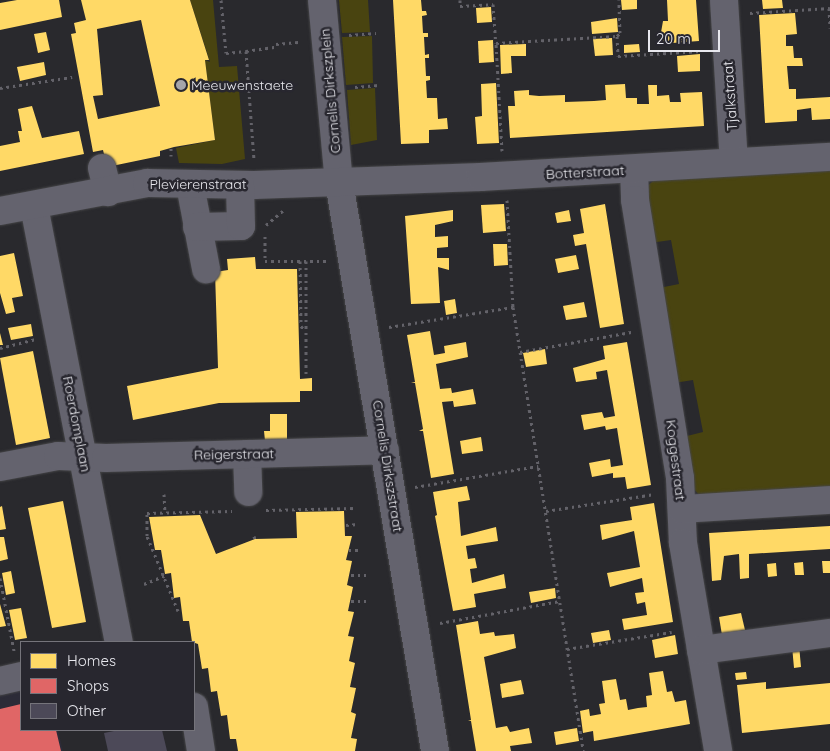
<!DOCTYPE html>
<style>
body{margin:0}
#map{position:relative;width:830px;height:751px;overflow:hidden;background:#29292d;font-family:Quicksand,sans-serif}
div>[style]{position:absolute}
.built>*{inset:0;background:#2c2b37}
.green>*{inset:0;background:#494410}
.homes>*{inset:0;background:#ffd966}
.shops>*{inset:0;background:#e06666}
.building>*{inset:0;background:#4c4958}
.path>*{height:3px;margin-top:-1.5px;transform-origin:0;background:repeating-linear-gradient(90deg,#636269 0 2.5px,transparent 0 6.5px)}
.roads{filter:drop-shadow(0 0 1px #454547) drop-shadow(0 0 1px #454547)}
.minor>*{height:28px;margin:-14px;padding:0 14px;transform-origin:14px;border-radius:14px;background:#64636e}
.dots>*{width:14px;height:14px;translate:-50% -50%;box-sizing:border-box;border:2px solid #28272f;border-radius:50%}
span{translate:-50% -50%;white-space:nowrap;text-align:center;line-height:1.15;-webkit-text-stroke:5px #28272f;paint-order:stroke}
.poi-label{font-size:14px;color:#e8e8ee}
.left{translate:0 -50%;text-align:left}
.street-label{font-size:14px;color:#e8e8ee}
.legend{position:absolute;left:20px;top:641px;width:175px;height:90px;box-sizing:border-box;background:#28272f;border:1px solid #75747b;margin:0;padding:6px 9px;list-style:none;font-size:15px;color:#e8e8ee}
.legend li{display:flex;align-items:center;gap:10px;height:25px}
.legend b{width:25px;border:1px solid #75747b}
.scale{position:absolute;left:648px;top:30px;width:72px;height:22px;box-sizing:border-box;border:2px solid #e8e8ee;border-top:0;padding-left:6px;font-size:15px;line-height:18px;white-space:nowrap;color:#e8e8ee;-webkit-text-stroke:4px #28272f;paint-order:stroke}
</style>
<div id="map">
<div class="built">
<i style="clip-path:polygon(21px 686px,21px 730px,58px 730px,63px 751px,0 751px,0 691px)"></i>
</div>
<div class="green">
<i style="clip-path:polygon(190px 0,213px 0,219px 67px,237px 66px,245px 159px,222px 164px,179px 163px,176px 148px,215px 140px,205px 60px,210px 62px)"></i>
<i style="clip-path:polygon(339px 0,368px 0,370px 32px,342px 33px)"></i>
<i style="clip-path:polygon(372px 36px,373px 83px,346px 85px,342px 37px)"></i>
<i style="clip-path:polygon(375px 88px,377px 140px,351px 145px,347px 90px)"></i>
<i style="clip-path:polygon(830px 166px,830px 491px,700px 496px,693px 488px,683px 437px,703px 432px,693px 380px,674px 383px,659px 288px,679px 284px,671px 240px,650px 243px,646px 187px,659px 176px)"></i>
</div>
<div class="homes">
<i style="clip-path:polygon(17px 0,59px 0,62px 17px,0 30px,0 3px)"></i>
<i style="clip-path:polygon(evenodd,81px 0,190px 0,209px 60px,205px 60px,215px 140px,174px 147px,160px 151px,160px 156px,107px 167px,103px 150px,93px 152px,71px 34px,76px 33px,74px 23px,86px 20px,81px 0,141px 20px,160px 106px,98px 119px,93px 96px,103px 95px,97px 29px,141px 20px)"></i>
<i style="clip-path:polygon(393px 0,421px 0,422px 11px,426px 11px,427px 15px,422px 16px,423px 33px,428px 33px,428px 37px,424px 37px,425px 55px,429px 54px,429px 58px,425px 58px,426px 76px,430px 76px,430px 80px,426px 81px,427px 98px,437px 98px,438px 119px,447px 118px,448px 129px,429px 130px,429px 143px,401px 144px)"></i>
<i style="clip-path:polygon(621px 0,637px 0,637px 9px,622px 10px)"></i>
<i style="clip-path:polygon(667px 0,696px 0,699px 41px,659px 44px,663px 21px,668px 21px)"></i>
<i style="clip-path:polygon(762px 0,782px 0,783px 8px,763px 9px)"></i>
<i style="clip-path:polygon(491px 7px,492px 22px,477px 23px,476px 8px)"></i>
<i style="clip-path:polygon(795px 13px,797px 34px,786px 35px,786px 46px,793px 46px,794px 58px,802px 58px,803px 66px,787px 66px,789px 89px,796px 89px,796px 99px,830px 97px,830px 119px,812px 120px,811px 108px,797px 110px,797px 121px,765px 123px,759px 15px)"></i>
<i style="clip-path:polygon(617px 18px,618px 32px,592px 34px,591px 22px)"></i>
<i style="clip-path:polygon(46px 32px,50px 50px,38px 53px,34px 34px)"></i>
<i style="clip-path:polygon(612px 38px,613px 55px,595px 56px,593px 39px)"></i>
<i style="clip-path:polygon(493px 40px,494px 62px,479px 63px,478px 41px)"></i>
<i style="clip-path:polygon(526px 44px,526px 56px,511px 56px,512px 73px,501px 74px,500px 45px)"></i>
<i style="clip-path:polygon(639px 44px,640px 52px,624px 53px,624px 45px)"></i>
<i style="clip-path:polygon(700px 54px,700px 71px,678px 72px,677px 56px)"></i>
<i style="clip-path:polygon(44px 62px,46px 75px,20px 81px,17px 67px)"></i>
<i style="clip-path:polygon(496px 83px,499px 143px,477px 144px,475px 117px,482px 116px,481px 84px)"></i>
<i style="clip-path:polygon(625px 84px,626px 98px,637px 98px,637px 104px,649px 104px,648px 85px,657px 85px,657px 96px,669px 95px,670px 102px,681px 102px,680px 93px,702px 92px,704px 126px,510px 138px,508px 106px,515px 106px,514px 91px,529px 90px,529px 95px,539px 96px,565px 95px,565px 102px,594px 101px,606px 100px,605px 85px)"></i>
<i style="clip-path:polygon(32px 106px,42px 138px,79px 131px,84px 154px,0 171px,0 146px,20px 142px,18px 131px,22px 131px,18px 109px)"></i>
<i style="clip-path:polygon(504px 204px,506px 231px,483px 233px,481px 205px)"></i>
<i style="clip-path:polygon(605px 204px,624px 324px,600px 328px,586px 244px,575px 246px,573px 235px,584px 233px,580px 209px)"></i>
<i style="clip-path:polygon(453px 210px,453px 221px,435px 225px,435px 237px,448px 236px,448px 247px,437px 248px,437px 258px,449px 258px,449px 270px,438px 267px,440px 303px,411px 304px,405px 216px)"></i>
<i style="clip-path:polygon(569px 210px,571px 221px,557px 223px,555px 213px)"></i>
<i style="clip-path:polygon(493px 244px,507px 244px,508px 265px,494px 266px)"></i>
<i style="clip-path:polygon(14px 253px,23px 296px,12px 298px,15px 312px,6px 314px,0 293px,0 256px)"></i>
<i style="clip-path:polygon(576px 255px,579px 269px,558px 273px,555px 259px)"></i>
<i style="clip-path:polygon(255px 257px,256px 269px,297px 269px,300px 379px,312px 378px,312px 391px,300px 391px,300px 402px,219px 403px,133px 420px,127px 386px,218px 368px,215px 272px,228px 270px,227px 259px)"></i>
<i style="clip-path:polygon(455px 299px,457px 313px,446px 315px,444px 301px)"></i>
<i style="clip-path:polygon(584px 302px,587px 317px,566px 320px,563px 306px)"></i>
<i style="clip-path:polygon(31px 324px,33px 336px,11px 340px,8px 328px)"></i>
<i style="clip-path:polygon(430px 331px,434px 355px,445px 353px,444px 346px,466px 342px,468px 357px,436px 364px,440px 389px,451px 388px,452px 393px,473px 389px,476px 404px,454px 407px,453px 401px,442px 402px,454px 474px,431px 478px,423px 431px,419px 431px,423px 429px,415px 383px,411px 383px,415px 382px,407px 335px)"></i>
<i style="clip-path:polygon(0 333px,3px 345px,0 345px)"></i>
<i style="clip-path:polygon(627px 342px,651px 485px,627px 489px,625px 477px,613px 478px,613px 473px,592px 477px,589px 463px,610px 459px,611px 467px,623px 465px,619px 441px,617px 428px,606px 430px,605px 426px,584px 430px,581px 415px,602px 412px,604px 418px,615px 416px,607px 370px,596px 372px,597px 379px,576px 382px,573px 368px,605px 359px,603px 346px)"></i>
<i style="clip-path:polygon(545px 349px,547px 364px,526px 367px,523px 353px)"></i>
<i style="clip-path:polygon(33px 351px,50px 438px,16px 445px,0 358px)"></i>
<i style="clip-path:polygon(270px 414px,287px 414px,287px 441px,265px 441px,264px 431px,270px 431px)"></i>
<i style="clip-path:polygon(481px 437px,483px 451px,462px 454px,460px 441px)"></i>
<i style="clip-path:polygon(467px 486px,470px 500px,458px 502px,461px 536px,496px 527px,498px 541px,466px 546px,468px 559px,475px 558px,477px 568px,470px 569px,472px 583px,504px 574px,506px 588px,474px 594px,476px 607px,453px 611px,435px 516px,437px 515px,433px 492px)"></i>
<i style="clip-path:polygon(63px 501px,86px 622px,52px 628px,28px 508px)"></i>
<i style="clip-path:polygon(654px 503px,673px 622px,624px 630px,622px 619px,647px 615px,645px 602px,637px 604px,635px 593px,644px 592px,642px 578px,610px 587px,607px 573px,640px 567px,634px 531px,602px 540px,600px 525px,632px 520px,630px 507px)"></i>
<i style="clip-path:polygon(2px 506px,6px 529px,0 530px,0 507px)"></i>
<i style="clip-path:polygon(344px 511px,345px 536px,352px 536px,346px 560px,352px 561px,347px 585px,353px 587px,348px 611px,354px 612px,348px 636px,354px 637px,349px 661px,355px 663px,350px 687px,356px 688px,351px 712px,356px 714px,351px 738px,357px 739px,355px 751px,238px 751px,236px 739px,230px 739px,227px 715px,221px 716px,217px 691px,211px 692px,208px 668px,202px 669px,198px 644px,192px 642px,189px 621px,183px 621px,180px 597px,174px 598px,171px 573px,165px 574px,161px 550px,155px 550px,149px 517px,200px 515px,216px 554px,255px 539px,297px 538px,296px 512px)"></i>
<i style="clip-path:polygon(830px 526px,830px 549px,749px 554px,749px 578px,740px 579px,739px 554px,724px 556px,721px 580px,712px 581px,709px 533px)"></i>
<i style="clip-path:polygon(0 537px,4px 537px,8px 559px,0 561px)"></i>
<i style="clip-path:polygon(822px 561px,830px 561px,830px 573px,823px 573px)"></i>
<i style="clip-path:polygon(803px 562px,804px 575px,795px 575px,794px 563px)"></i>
<i style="clip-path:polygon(776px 563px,777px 576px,768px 577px,767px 564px)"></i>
<i style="clip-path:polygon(11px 571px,15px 593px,6px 595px,2px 573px)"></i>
<i style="clip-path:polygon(555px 588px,556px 598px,531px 603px,529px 592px)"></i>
<i style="clip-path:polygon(0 604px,6px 626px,0 627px)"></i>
<i style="clip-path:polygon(21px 608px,27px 638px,15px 640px,9px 610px)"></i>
<i style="clip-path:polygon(741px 613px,745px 630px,722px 635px,719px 617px)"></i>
<i style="clip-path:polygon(478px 621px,480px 634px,494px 632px,495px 636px,514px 634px,516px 648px,484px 657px,496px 728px,507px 726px,510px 732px,529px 728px,532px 743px,510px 746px,511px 751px,476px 751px,471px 721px,468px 721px,471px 720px,456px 625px)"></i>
<i style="clip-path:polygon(609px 630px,611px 640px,593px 643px,591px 633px)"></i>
<i style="clip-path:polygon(675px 635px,678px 654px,655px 658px,652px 640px)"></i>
<i style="clip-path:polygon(799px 645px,801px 667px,794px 668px,792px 646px)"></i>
<i style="clip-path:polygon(663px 671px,667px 692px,672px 691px,675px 702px,686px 700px,690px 724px,594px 741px,593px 731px,583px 733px,580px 711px,589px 709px,590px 716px,601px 714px,599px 704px,605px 703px,602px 681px,616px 679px,620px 700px,626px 699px,628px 710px,638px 708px,647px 707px,646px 696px,652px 695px,649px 673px)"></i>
<i style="clip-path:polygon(746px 672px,747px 679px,736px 680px,735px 673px)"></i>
<i style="clip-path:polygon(521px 680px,524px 694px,502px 698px,500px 684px)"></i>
<i style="clip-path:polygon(766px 682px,766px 689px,830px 683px,830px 724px,742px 733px,737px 685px)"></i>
<i style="clip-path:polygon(577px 728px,579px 741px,556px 745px,554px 732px)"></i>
</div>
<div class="shops">
<i style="clip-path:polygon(21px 704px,21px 730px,56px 730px,61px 751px,0 751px,0 709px)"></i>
</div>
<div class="building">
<i style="clip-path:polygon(119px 730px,162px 730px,167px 751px,108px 751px,104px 733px)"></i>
</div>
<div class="path">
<i style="left:221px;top:0;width:53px;rotate:84.6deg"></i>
<i style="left:226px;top:53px;width:20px;rotate:-6deg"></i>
<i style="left:246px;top:51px;width:108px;rotate:85.8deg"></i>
<i style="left:460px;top:0;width:6px;rotate:90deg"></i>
<i style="left:460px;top:6px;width:33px;rotate:-3deg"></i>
<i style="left:493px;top:4px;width:39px;rotate:86deg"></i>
<i style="left:829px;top:8px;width:20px;rotate:87deg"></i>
<i style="left:750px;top:13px;width:80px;rotate:-3.6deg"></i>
<i style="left:349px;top:35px;width:27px;rotate:-4deg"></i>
<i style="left:617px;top:36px;width:4px;rotate:-45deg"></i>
<i style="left:620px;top:33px;width:33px;rotate:-92deg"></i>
<i style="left:276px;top:44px;width:25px;rotate:-5deg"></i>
<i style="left:246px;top:51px;width:30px;rotate:-8deg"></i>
<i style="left:355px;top:87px;width:24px;rotate:-5deg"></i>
<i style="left:0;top:88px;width:73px;rotate:-8.7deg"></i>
<i style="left:171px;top:148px;width:8px;rotate:90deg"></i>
<i style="left:502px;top:151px;width:108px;rotate:-93.2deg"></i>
<i style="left:496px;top:43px;width:121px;rotate:-3.3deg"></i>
<i style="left:617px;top:36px;width:20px;rotate:87deg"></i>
<i style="left:618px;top:56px;width:83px;rotate:-3.4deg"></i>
<i style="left:507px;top:200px;width:107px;rotate:86.8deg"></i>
<i style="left:513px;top:307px;width:449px;rotate:81deg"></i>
<i style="left:266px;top:225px;width:23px;rotate:-40deg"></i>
<i style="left:265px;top:236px;width:25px;rotate:90deg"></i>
<i style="left:265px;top:261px;width:62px"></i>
<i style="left:300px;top:261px;width:65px;rotate:89.1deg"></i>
<i style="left:301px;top:326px;width:6px;rotate:51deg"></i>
<i style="left:306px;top:261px;width:115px;rotate:90deg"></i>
<i style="left:389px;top:327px;width:126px;rotate:-9.2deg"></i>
<i style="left:0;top:348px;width:36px;rotate:-14deg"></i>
<i style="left:520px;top:352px;width:113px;rotate:-10.2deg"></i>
<i style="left:415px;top:487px;width:125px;rotate:-9.7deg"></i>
<i style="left:164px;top:494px;width:18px;rotate:87deg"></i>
<i style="left:266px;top:510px;width:89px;rotate:-1.3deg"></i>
<i style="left:546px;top:511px;width:110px;rotate:-8.9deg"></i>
<i style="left:346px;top:525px;width:12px;rotate:-5deg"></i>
<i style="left:254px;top:536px;width:3px;rotate:72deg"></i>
<i style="left:349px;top:550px;width:13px"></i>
<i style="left:351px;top:575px;width:15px"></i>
<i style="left:0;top:578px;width:74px;rotate:79.1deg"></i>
<i style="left:144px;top:584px;width:22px;rotate:-22deg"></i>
<i style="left:351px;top:601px;width:19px"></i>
<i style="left:178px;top:611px;width:81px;rotate:-112.5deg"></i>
<i style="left:147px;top:536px;width:23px;rotate:-90deg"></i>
<i style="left:147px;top:513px;width:85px;rotate:-1.3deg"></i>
<i style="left:440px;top:623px;width:122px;rotate:-10.4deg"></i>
<i style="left:567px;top:649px;width:106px;rotate:-9.2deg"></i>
</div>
<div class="roads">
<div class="minor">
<i style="left:322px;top:0;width:183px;rotate:84.7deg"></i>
<i style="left:339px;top:182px;width:577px;rotate:80.42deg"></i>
<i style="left:724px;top:0;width:162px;rotate:86.5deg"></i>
<i style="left:102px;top:168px;width:25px;rotate:76deg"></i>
<i style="left:634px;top:169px;width:31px;rotate:88deg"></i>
<i style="left:635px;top:200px;width:282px;rotate:80.8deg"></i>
<i style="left:680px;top:478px;width:65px;rotate:87.4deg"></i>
<i style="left:683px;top:543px;width:211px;rotate:80.4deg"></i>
<i style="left:190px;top:185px;width:86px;rotate:79.2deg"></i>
<i style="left:34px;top:206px;width:444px;rotate:79deg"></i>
<i style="left:0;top:211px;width:150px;rotate:-10.8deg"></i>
<i style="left:147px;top:183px;width:107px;rotate:1.1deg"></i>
<i style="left:254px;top:185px;width:227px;rotate:-2deg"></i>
<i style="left:481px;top:177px;width:350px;rotate:-3.3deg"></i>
<i style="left:197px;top:227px;width:44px;rotate:-1.3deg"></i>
<i style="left:241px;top:226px;width:41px;rotate:-91.4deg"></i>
<i style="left:247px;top:454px;width:38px;rotate:88deg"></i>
<i style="left:0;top:467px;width:59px;rotate:-10.7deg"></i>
<i style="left:58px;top:456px;width:48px;rotate:2.4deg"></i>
<i style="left:106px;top:458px;width:279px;rotate:-1.6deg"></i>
<i style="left:682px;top:509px;width:148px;rotate:-3.5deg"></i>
<i style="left:701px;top:650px;width:130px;rotate:-7.5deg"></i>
<i style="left:0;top:681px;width:22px;rotate:-13deg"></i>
<i style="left:194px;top:707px;width:45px;rotate:81deg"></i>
</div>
</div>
<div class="dots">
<i style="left:181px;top:85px;background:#a5a5aa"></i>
</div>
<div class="poi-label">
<span class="left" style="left:191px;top:85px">Meeuwenstaete</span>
</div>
<div class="street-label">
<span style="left:330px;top:91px;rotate:-95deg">Cornelis Dirkszplein</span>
<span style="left:730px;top:96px;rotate:-94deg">Tjalkstraat</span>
<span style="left:585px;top:172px;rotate:-3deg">Botterstraat</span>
<span style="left:198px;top:184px">Plevierenstraat</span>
<span style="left:77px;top:424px;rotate:79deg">Roerdomplaan</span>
<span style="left:234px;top:454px;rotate:-1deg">Reigerstraat</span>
<span style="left:676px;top:460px;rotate:83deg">Koggestraat</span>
<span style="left:388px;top:466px;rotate:81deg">Cornelis Dirkszstraat</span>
</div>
<ul class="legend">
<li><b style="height:14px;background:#ffd966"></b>Homes</li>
<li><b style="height:14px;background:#e06666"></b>Shops</li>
<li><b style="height:14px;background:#4c4958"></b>Other</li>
</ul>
<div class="scale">20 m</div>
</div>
